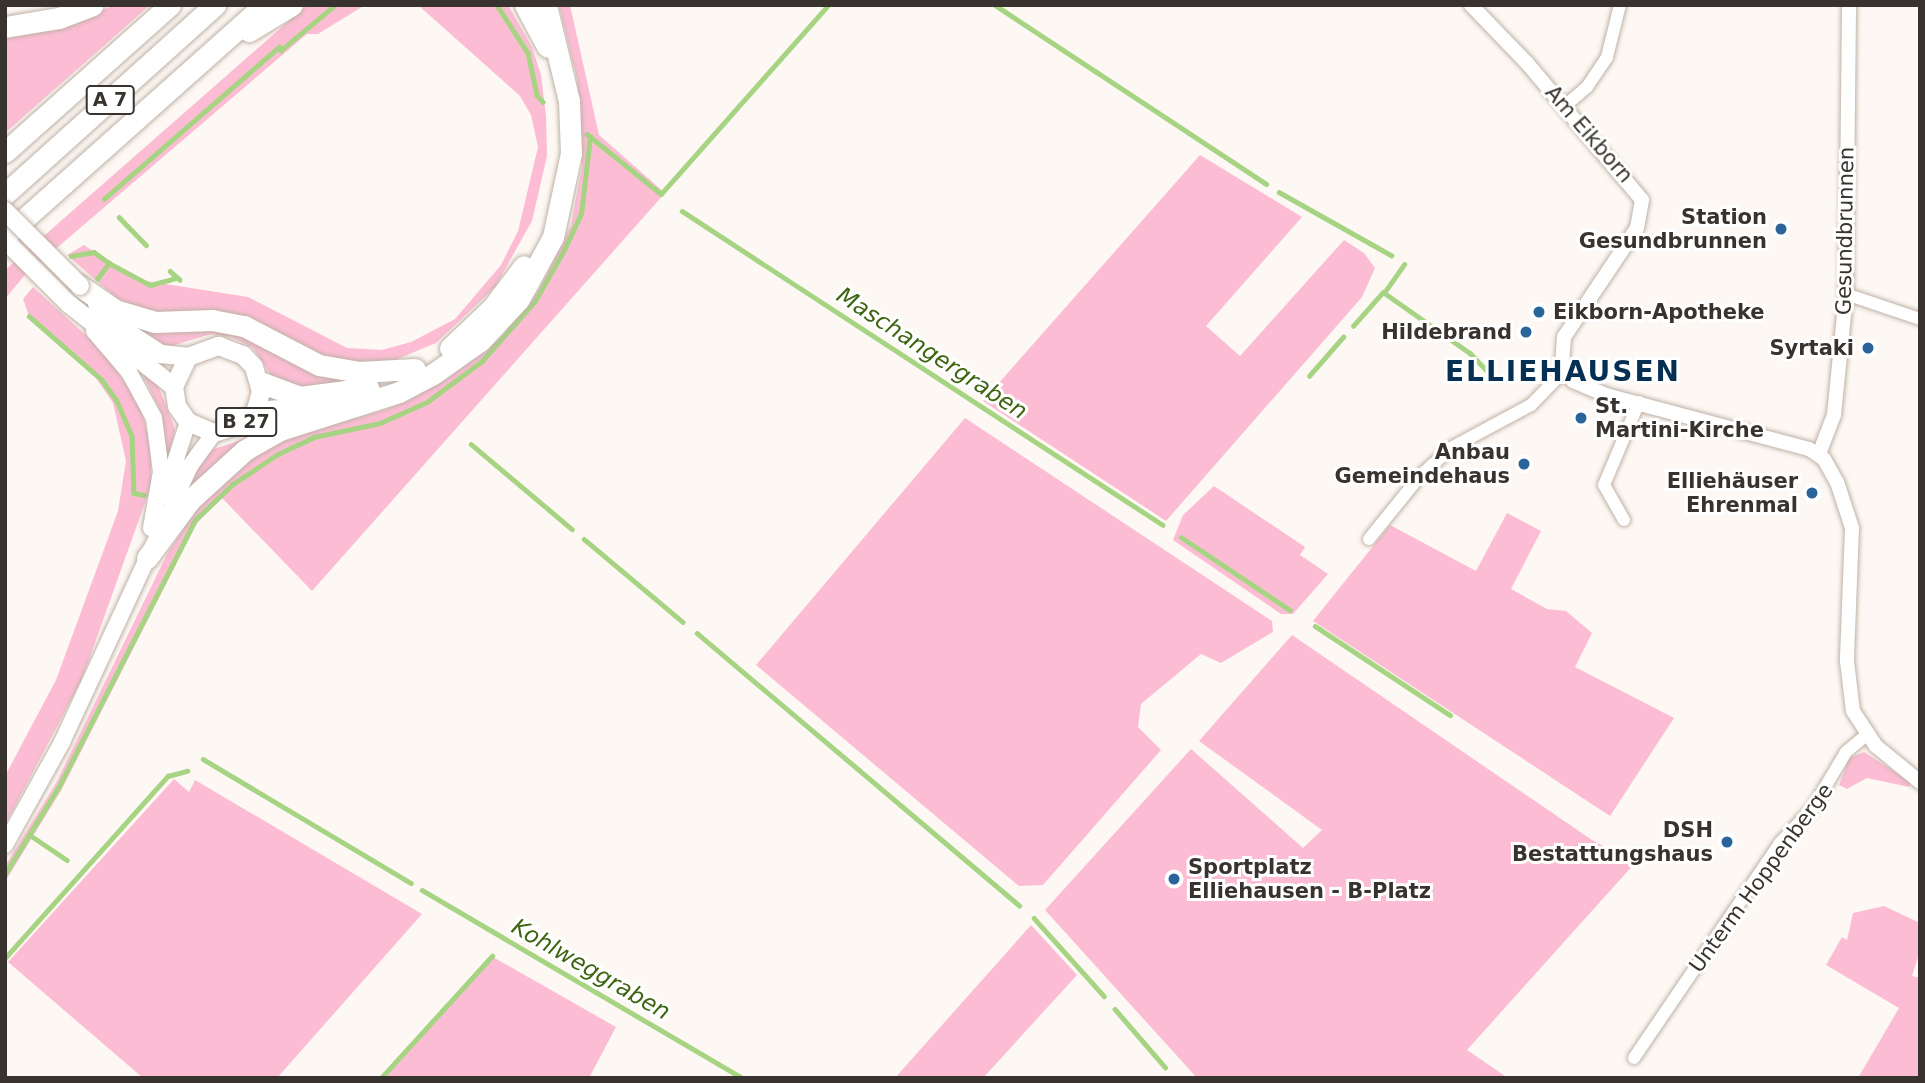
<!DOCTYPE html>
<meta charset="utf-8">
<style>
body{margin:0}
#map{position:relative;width:1925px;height:1083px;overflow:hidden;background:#fdf8f3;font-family:"DejaVu Sans",sans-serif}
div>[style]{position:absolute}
.green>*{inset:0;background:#fcbdd4}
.stream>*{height:4.5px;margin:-2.25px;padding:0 2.25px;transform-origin:2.25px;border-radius:2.25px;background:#a6d483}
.roads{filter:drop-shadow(0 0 2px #bfb1a6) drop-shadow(0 0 2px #bfb1a6)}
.minor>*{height:12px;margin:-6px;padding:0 6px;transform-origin:6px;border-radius:6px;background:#fff}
.tertiary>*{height:14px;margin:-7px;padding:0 7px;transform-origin:7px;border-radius:7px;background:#fff}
.secondary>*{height:16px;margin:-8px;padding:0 8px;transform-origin:8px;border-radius:8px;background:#fff}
.primary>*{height:18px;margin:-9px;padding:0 9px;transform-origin:9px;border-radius:9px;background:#fff}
.motorway>*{height:21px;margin:-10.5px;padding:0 10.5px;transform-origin:10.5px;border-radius:10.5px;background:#fff}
.bridges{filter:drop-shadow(0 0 2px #bfb1a6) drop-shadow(0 0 2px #bfb1a6)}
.primary-bridge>*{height:18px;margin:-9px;padding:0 9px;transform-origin:9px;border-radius:9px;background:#fff}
.dots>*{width:19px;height:19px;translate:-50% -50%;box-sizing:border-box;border:4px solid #fff;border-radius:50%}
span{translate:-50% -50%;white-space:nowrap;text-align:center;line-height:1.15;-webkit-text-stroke:6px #fff;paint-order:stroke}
.shield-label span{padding:2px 5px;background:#fff;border:2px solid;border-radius:5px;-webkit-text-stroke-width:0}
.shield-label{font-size:19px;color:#38332e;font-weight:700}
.street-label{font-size:21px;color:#38332e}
.poi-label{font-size:21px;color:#38332e;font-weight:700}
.right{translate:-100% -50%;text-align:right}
.left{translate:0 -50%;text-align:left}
.water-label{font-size:23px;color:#3d6411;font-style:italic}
.district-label{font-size:28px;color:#062f54;font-weight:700;letter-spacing:2px}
.frame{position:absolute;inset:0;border:7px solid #38332e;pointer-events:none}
</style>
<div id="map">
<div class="green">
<i style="clip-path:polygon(114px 5px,150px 5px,5px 133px,5px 36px,79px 20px)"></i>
<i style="clip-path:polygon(307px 5px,365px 5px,318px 34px,307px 34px,24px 276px,5px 299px,5px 270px)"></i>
<i style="clip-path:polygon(418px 5px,508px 5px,532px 47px,541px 75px,546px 116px,547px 156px,532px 221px,495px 287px,436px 343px,395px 360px,348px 363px,121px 302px,67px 255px,84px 245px,134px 279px,248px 297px,347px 348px,382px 350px,411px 342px,455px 319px,501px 265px,518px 231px,538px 147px,531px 115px,520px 96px)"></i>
<i style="clip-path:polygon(559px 5px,570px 5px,599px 135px,665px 193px,312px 591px,222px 498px,197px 523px,62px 789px,5px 882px,5px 866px,56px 783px,167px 554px,201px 502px,255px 455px,287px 438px,387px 409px,446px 380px,501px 337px,538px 291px,571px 225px,582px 166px,577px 79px)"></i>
<i style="clip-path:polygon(1200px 155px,1302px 217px,1206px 326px,1240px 356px,1344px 240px,1364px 253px,1375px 268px,1362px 297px,1166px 521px,983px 401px)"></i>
<i style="clip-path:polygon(33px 287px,100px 348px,139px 402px,151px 445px,151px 486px,82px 679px,5px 825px,5px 776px,56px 680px,118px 511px,126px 461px,113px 403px,94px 375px,29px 316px,23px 299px)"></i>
<i style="clip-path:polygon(131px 323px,230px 331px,351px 379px,314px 392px,274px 380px,253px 348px,232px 337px,211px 334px,168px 347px,143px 336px)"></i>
<i style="clip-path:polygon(140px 368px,158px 385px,175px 429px,168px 463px,162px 415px)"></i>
<i style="clip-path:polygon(281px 417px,199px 479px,182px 492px,208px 451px,244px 439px,266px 421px)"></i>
<i style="clip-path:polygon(965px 418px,1272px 621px,1273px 632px,1221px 663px,1201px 654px,1141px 704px,1138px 727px,1161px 750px,1043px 885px,1019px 886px,756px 665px)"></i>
<i style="clip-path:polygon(1214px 486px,1305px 547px,1300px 555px,1328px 574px,1293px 614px,1281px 614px,1173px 540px,1183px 515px)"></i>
<i style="clip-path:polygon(1507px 513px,1541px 531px,1511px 589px,1547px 609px,1566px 611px,1592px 633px,1575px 667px,1674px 718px,1610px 816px,1313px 621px,1390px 525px,1476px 571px)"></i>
<i style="clip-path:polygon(1292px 635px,1592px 840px,1635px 863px,1467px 1050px,1508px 1078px,1197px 1078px,1045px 910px,1191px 749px,1303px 848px,1322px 830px,1199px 741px)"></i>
<i style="clip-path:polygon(1864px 752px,1911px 782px,1909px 787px,1867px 778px,1847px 789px,1839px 785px,1849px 758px)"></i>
<i style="clip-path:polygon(174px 779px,189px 792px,195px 780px,422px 914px,277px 1078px,143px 1078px,8px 962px)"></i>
<i style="clip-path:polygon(1884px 906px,1920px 923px,1920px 951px,1912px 976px,1920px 978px,1920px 1078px,1858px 1078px,1899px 1008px,1826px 965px,1842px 937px,1847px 940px,1853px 913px)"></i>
<i style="clip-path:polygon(1031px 925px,1077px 975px,983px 1078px,895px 1078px)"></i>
<i style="clip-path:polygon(493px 957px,616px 1027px,589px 1078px,385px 1078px)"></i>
</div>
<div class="stream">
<i style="left:497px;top:5px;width:57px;rotate:57.1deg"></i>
<i style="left:528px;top:53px;width:43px;rotate:77.9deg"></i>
<i style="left:537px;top:95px;width:9px;rotate:49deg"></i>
<i style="left:995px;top:5px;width:325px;rotate:33.4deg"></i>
<i style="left:587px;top:134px;width:95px;rotate:39deg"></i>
<i style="left:661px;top:194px;width:252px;rotate:-48.5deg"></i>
<i style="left:1279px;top:192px;width:129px;rotate:29.4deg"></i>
<i style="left:104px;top:199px;width:232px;rotate:-41deg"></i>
<i style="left:279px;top:47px;width:4px;rotate:56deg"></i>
<i style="left:281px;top:50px;width:70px;rotate:-39.8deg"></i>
<i style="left:682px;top:211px;width:574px;rotate:33.14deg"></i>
<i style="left:119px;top:217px;width:39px;rotate:46deg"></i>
<i style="left:71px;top:256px;width:23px;rotate:-10deg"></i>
<i style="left:94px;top:252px;width:19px;rotate:36deg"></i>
<i style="left:170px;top:271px;width:13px;rotate:42deg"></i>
<i style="left:97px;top:279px;width:20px;rotate:-53deg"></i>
<i style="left:109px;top:263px;width:47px;rotate:28.2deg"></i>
<i style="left:150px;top:285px;width:28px;rotate:-15deg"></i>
<i style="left:1384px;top:293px;width:35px;rotate:-55deg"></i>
<i style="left:1386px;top:294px;width:103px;rotate:35.1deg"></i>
<i style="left:1470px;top:353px;width:37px;rotate:46deg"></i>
<i style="left:29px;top:316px;width:97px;rotate:41.2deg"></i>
<i style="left:102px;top:380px;width:24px;rotate:54deg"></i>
<i style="left:116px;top:399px;width:40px;rotate:66.6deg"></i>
<i style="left:132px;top:436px;width:57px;rotate:88deg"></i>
<i style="left:134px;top:493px;width:10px;rotate:11deg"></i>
<i style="left:1353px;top:326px;width:45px;rotate:-48.6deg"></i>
<i style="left:1309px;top:376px;width:52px;rotate:-48.9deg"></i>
<i style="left:471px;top:444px;width:132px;rotate:40.1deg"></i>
<i style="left:1181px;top:537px;width:131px;rotate:33.8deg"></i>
<i style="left:584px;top:539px;width:129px;rotate:40deg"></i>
<i style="left:1315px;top:626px;width:162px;rotate:33.4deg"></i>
<i style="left:697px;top:633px;width:422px;rotate:40.2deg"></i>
<i style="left:203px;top:759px;width:242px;rotate:30.8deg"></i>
<i style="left:33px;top:837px;width:41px;rotate:34.1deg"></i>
<i style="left:5px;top:874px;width:101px;rotate:-58.4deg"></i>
<i style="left:58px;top:788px;width:301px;rotate:-62.9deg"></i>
<i style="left:195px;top:520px;width:52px;rotate:-43.5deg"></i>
<i style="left:233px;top:484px;width:54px;rotate:-33.7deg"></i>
<i style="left:278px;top:454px;width:40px;rotate:-25deg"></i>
<i style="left:314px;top:437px;width:67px;rotate:-12deg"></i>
<i style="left:380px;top:423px;width:51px;rotate:-24.1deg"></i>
<i style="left:427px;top:402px;width:69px;rotate:-36.7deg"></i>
<i style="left:482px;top:361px;width:80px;rotate:-48.5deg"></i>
<i style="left:535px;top:301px;width:59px;rotate:-60.4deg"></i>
<i style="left:564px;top:250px;width:40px;rotate:-65deg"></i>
<i style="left:581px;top:214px;width:78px;rotate:-83.3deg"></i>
<i style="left:422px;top:890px;width:371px;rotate:30.4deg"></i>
<i style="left:1034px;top:918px;width:105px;rotate:48.1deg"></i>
<i style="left:5px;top:958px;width:244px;rotate:-48.2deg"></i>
<i style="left:168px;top:776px;width:20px;rotate:-15deg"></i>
<i style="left:1115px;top:1009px;width:77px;rotate:49.2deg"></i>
<i style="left:381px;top:1078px;width:165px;rotate:-47.7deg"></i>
</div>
<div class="roads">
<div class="minor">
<i style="left:1565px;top:106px;width:29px;rotate:-41deg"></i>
<i style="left:1587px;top:87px;width:36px;rotate:-56deg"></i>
<i style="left:1607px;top:57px;width:54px;rotate:-76deg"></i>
<i style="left:1846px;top:294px;width:78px;rotate:18.7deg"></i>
<i style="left:1624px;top:520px;width:40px;rotate:-119.7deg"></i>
<i style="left:1604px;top:485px;width:90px;rotate:-67.1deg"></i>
<i style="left:1369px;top:539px;width:81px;rotate:-51deg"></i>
<i style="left:1420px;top:476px;width:42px;rotate:-42.1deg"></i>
<i style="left:1451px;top:448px;width:91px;rotate:-28.3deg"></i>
<i style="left:1531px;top:405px;width:46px;rotate:-45.9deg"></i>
<i style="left:1634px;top:1058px;width:261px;rotate:-55.8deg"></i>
<i style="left:1781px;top:842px;width:45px;rotate:-46.8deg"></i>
<i style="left:1812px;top:809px;width:66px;rotate:-59.2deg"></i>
<i style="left:1846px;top:752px;width:26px;rotate:-40deg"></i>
</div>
<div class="tertiary">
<i style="left:1471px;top:5px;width:81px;rotate:46deg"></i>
<i style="left:1527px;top:63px;width:179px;rotate:50deg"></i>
<i style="left:1642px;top:200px;width:28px;rotate:100deg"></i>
<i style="left:1637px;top:228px;width:131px;rotate:123.8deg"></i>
<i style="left:1564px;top:337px;width:32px;rotate:94deg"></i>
<i style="left:1562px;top:369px;width:16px;rotate:47deg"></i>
<i style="left:1573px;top:381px;width:36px;rotate:23deg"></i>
<i style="left:1606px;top:395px;width:210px;rotate:14.9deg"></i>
<i style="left:1809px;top:449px;width:18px;rotate:34deg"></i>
<i style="left:1824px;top:459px;width:26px;rotate:61deg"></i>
<i style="left:1837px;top:482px;width:48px;rotate:71.9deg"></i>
<i style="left:1852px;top:528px;width:133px;rotate:92.2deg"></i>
<i style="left:1847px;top:661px;width:50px;rotate:83.2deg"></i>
<i style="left:1853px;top:711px;width:42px;rotate:56.7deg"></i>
<i style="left:1876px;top:746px;width:57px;rotate:39.3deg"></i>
<i style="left:1819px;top:454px;width:42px;rotate:-69deg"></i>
<i style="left:1834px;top:415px;width:122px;rotate:-84.3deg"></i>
<i style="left:1846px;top:294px;width:289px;rotate:-89.4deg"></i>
</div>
<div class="secondary">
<i style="left:94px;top:331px;width:54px;rotate:49.5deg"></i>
<i style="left:129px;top:372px;width:52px;rotate:61.5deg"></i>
<i style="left:154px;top:418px;width:54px;rotate:82.6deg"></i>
<i style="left:161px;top:472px;width:57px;rotate:100.1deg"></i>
<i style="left:164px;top:496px;width:78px;rotate:-72deg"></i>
<i style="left:5px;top:845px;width:118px;rotate:-61deg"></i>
<i style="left:62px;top:742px;width:304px;rotate:-65.1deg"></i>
<i style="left:190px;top:466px;width:41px;rotate:-54deg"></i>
</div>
<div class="primary">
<i style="left:5px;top:240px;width:91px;rotate:45deg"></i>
<i style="left:69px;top:304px;width:134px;rotate:38.3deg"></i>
<i style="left:97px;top:304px;width:45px;rotate:42.3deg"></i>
<i style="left:130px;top:334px;width:37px;rotate:33deg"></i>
<i style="left:161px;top:354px;width:27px;rotate:6deg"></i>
<i style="left:188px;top:357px;width:33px;rotate:-20deg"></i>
<i style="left:219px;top:346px;width:26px;rotate:21deg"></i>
<i style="left:243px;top:355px;width:16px;rotate:47deg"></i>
<i style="left:254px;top:367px;width:26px;rotate:74deg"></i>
<i style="left:261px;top:392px;width:19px;rotate:106deg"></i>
<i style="left:256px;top:410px;width:17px;rotate:130deg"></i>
<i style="left:245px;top:423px;width:33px;rotate:162deg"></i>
<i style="left:214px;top:433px;width:28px;rotate:-157deg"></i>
<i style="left:188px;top:422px;width:19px;rotate:-125deg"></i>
<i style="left:177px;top:406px;width:19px;rotate:-99deg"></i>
<i style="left:174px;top:387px;width:33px;rotate:-65deg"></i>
</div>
<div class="motorway">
<i style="left:525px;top:5px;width:47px;rotate:61.8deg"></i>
<i style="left:5px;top:27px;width:55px;rotate:-9.5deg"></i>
<i style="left:59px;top:18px;width:36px;rotate:-21deg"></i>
<i style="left:249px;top:31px;width:50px;rotate:-31.2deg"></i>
<i style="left:5px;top:152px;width:221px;rotate:-41.7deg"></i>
<i style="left:5px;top:194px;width:283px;rotate:-42deg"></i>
<i style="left:5px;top:236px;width:347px;rotate:-41.7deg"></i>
<i style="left:80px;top:286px;width:42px;rotate:34.4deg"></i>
<i style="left:115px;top:310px;width:42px;rotate:16.7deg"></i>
<i style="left:155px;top:322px;width:57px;rotate:-2deg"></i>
<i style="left:212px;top:320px;width:33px;rotate:11deg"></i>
<i style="left:244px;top:326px;width:85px;rotate:27.5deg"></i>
<i style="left:319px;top:365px;width:40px;rotate:10deg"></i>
<i style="left:358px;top:372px;width:57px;rotate:-3deg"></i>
<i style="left:450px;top:348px;width:59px;rotate:-43.6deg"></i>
<i style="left:493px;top:307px;width:51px;rotate:-52.9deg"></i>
<i style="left:260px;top:382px;width:43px;rotate:20.6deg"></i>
<i style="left:300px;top:397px;width:69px;rotate:-7.5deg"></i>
<i style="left:251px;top:418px;width:18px;rotate:-22deg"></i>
<i style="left:268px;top:411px;width:49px;rotate:-4.7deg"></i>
<i style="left:147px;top:558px;width:72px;rotate:-53.4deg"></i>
<i style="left:190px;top:500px;width:74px;rotate:-42.3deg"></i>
<i style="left:245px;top:450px;width:40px;rotate:-29.7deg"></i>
<i style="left:280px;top:430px;width:125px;rotate:-17.7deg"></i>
<i style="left:399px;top:392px;width:38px;rotate:-28deg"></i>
<i style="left:433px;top:374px;width:57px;rotate:-35.1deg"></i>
<i style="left:480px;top:341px;width:57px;rotate:-47.1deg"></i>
<i style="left:519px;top:299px;width:71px;rotate:-61.3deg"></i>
<i style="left:553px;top:237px;width:86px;rotate:-77.9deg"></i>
<i style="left:571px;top:153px;width:52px;rotate:-92.2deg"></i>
<i style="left:569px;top:101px;width:99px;rotate:-103.5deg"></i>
</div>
</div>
<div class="bridges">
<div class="primary-bridge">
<i style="left:5px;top:211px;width:106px;rotate:45deg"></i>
</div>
</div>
<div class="dots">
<i style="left:1781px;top:229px;background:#2b639b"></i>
<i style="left:1539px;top:312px;background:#2b639b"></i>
<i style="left:1526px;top:332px;background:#2b639b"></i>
<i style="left:1868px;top:348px;background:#2b639b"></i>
<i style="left:1581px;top:418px;background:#2b639b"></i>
<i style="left:1524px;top:464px;background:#2b639b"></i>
<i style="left:1812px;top:493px;background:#2b639b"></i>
<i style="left:1727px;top:842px;background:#2b639b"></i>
<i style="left:1174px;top:879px;background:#2b639b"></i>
</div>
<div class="shield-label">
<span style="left:110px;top:100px">A 7</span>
<span style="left:246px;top:422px">B 27</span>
</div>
<div class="street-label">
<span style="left:1589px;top:134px;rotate:49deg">Am Eikborn</span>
<span style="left:1845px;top:231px;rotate:-89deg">Gesundbrunnen</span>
<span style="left:1761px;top:878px;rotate:-54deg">Unterm Hoppenberge</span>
</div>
<div class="poi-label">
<span class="right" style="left:1767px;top:229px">Station<br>Gesundbrunnen</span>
<span class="left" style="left:1553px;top:312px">Eikborn-Apotheke</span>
<span class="right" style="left:1512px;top:332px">Hildebrand</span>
<span class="right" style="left:1854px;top:348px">Syrtaki</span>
<span class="left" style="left:1595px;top:418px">St.<br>Martini-Kirche</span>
<span class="right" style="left:1510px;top:464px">Anbau<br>Gemeindehaus</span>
<span class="right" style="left:1798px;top:493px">Elliehäuser<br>Ehrenmal</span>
<span class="right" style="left:1713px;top:842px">DSH<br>Bestattungshaus</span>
<span class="left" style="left:1188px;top:879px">Sportplatz<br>Elliehausen - B-Platz</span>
</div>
<div class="water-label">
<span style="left:932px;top:353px;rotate:33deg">Maschangergraben</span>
<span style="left:591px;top:969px;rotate:30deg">Kohlweggraben</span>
</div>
<div class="district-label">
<span style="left:1563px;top:372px">ELLIEHAUSEN</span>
</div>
<div class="frame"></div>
</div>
